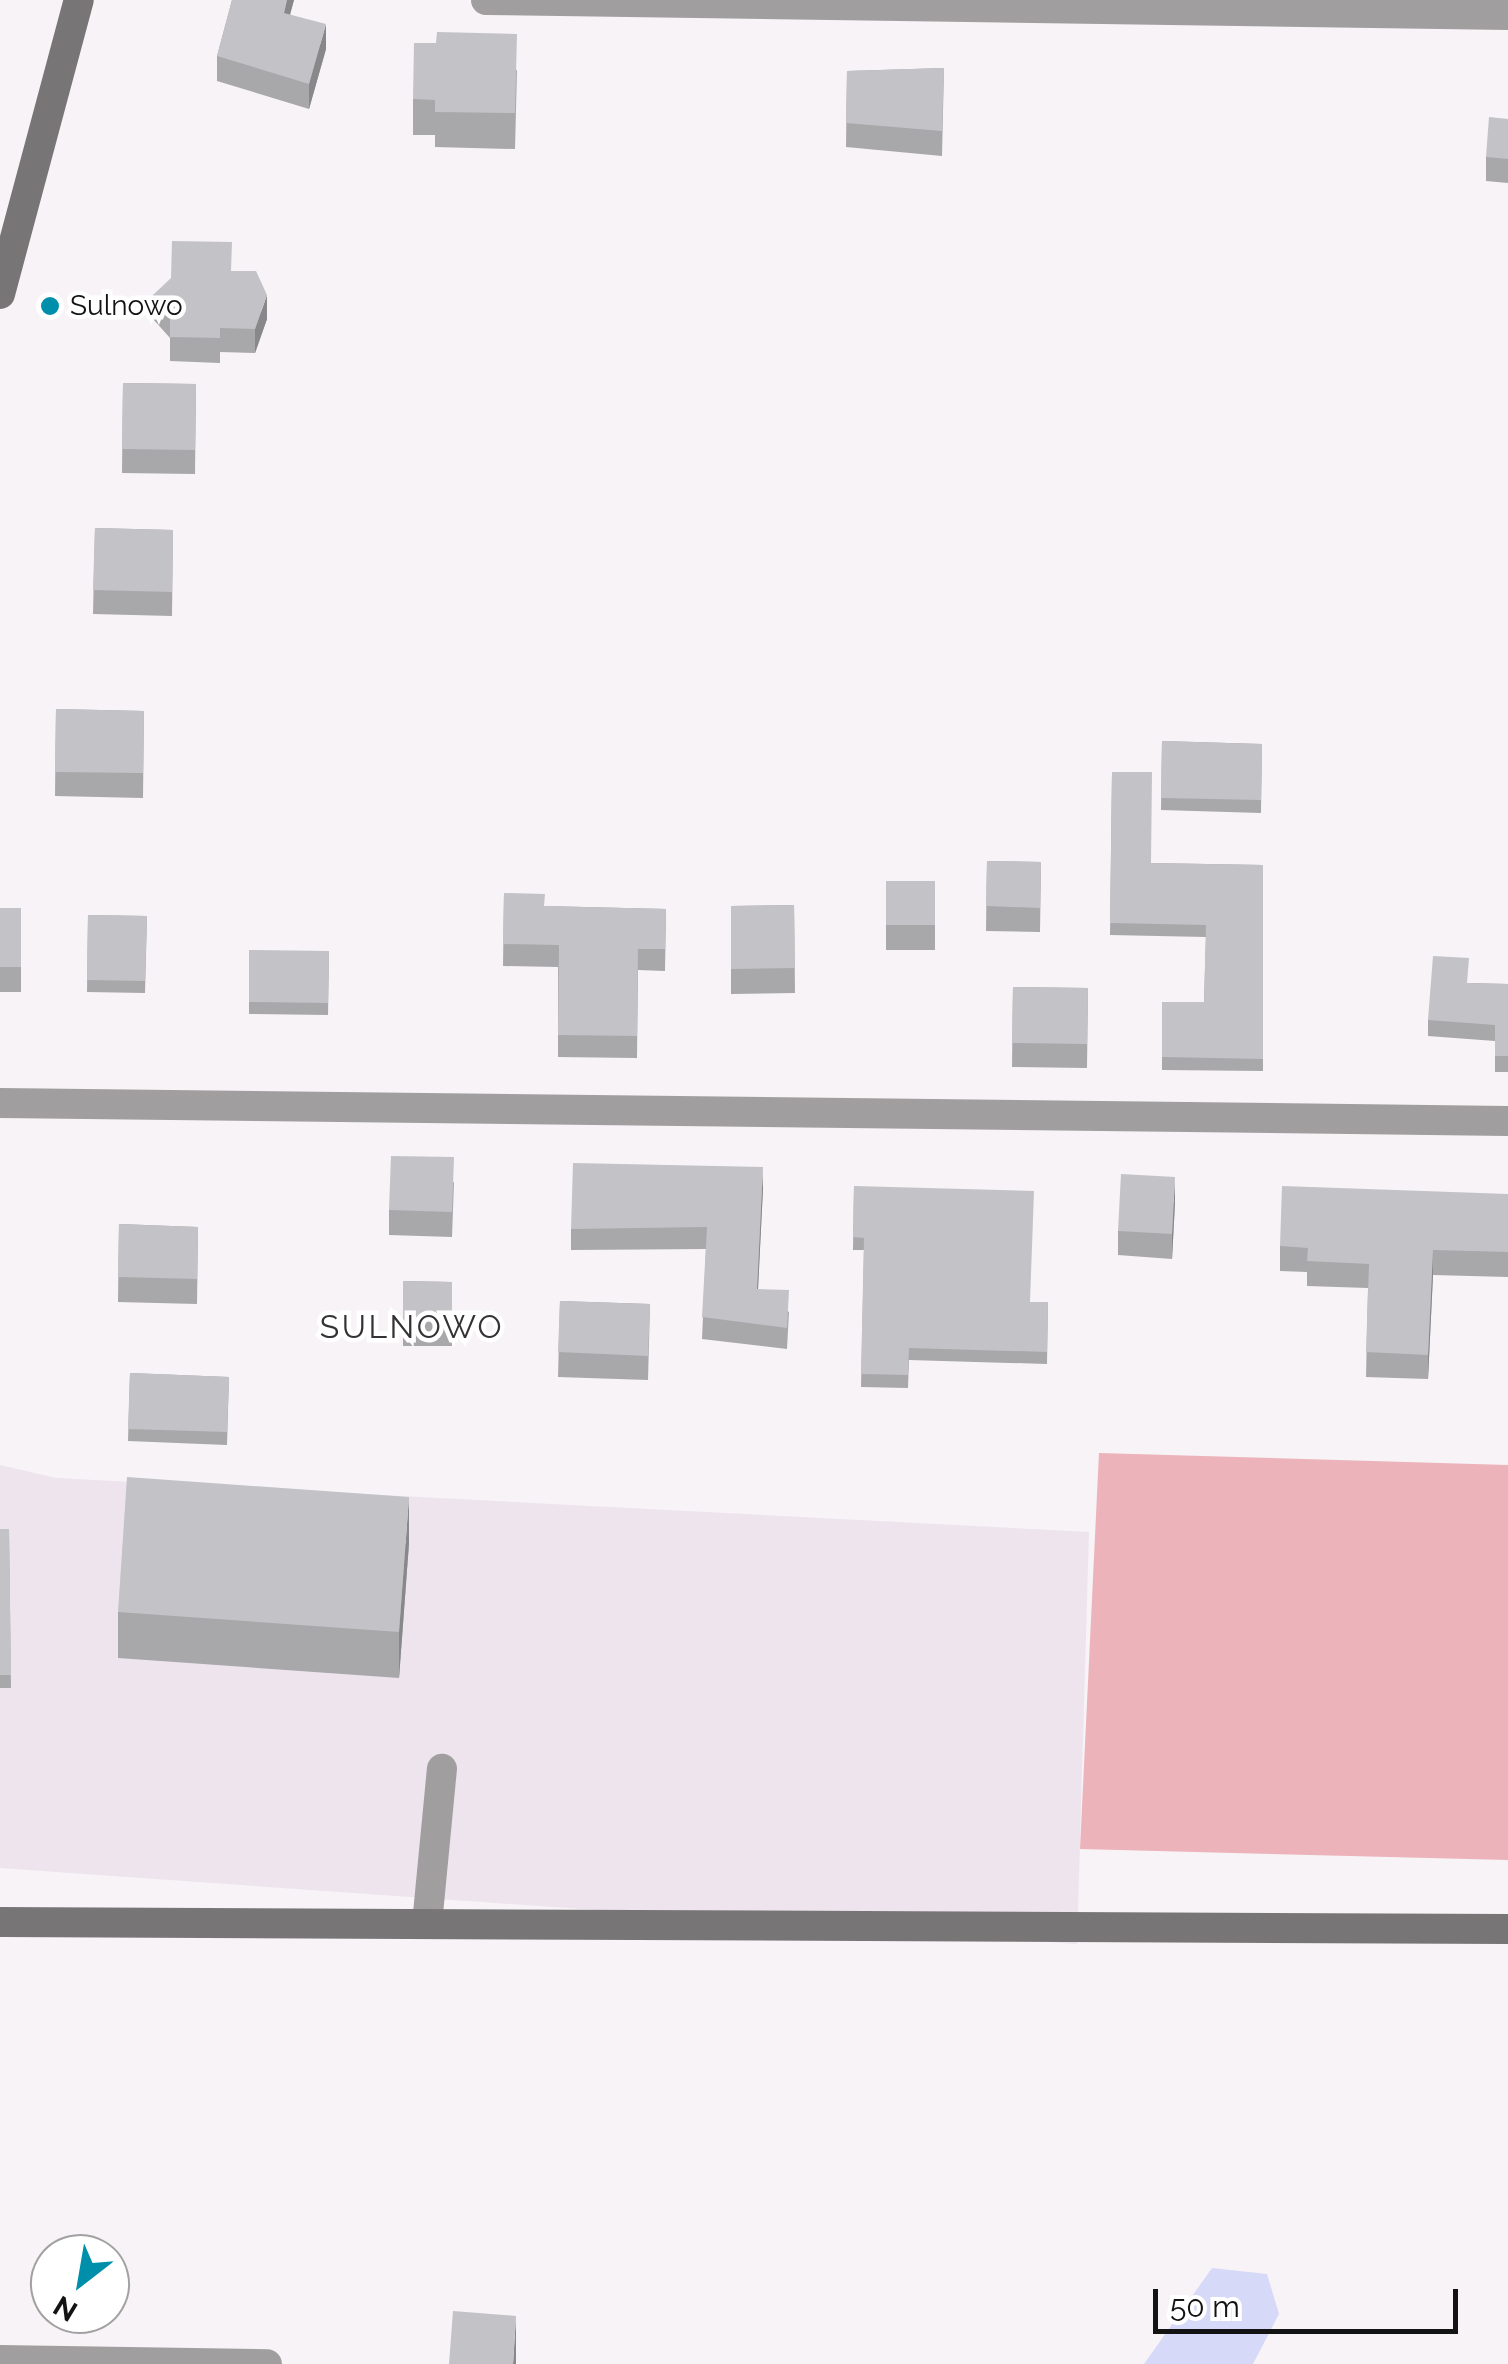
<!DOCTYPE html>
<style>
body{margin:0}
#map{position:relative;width:1508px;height:2364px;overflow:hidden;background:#f7f3f7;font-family:Raleway,sans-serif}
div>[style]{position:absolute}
.built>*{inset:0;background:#ede4ed}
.green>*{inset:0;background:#ecb3ba}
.water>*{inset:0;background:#d7d9f8}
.street>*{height:30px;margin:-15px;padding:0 15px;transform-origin:15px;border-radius:15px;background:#a09e9f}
.secondary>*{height:30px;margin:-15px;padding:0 15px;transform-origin:15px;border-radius:15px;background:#787577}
.wall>*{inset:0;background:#a8a7aa}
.shaded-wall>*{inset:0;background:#88888b}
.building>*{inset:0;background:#c3c2c6}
.dots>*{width:28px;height:28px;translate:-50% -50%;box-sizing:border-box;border:5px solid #fff;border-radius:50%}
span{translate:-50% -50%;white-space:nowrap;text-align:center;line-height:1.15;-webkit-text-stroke:9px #fff;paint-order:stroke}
.poi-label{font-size:28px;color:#141314}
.left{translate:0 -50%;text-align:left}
.quarter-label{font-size:32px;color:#353235;letter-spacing:2.5px}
.north{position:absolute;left:30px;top:2234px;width:100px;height:100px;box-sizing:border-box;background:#fff;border:2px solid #a1a1a1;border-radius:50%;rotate:211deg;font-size:28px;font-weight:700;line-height:40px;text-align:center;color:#141314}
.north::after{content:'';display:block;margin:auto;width:35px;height:45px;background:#008fab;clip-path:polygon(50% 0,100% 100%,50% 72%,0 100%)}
.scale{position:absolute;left:1153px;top:2289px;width:305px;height:45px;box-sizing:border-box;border:5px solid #141314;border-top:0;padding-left:12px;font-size:30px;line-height:35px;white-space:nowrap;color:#141314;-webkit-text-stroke:8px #fff;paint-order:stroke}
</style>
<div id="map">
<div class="built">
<i style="clip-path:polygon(0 1465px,56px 1478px,1089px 1532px,1077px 1944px,0 1868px)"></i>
</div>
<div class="green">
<i style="clip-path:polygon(1099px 1453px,1508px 1465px,1508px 1860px,1080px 1849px)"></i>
</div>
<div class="water">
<i style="clip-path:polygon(1212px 2268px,1267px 2274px,1279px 2314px,1253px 2364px,1144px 2364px)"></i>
</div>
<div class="street">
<i style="left:486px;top:0;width:1022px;rotate:0.84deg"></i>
<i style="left:0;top:1103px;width:1508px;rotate:0.68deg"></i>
<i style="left:427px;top:1924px;width:156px;rotate:-84.5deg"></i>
<i style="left:0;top:2360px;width:267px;rotate:0.9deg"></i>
</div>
<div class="secondary">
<i style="left:0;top:294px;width:304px;rotate:-75deg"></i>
<i style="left:0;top:1922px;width:1508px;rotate:0.27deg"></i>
</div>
<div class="wall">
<i style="clip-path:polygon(232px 0,294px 0,290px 14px,326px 49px,309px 109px,217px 81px,217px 56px)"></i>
<i style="clip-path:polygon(944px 68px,942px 156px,846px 147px,847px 71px)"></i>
<i style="clip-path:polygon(517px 70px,515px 149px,435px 147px,435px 135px,413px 135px,413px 99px)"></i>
<i style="clip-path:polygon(1508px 119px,1508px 183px,1486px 181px,1486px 157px)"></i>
<i style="clip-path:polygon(232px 271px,267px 319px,255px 353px,220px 352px,220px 363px,170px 361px,170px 338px,153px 319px,153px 295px)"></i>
<i style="clip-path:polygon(123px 383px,196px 384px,195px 474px,122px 473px)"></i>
<i style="clip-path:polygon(95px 528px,173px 530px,172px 616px,93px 614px)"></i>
<i style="clip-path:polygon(56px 709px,144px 711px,143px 798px,55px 796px)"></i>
<i style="clip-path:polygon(1162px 741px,1262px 744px,1261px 813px,1161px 810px)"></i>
<i style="clip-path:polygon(1112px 772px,1151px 863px,1263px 865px,1263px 1071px,1162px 1070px,1162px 1002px,1204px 1002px,1206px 937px,1110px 935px)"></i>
<i style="clip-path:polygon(987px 861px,1041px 862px,1040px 932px,986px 931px)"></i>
<i style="clip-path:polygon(886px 881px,935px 881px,935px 950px,886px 950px)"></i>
<i style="clip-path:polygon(504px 893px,544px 906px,666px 909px,665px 971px,638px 970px,637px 1058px,558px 1057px,558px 967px,503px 966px)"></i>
<i style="clip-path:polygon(794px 905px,795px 993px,731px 994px,731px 906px)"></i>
<i style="clip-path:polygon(0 908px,21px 908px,21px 992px,0 992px)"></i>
<i style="clip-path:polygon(88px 915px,147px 916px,145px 993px,87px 992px)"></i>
<i style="clip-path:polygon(329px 951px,328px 1015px,249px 1014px,249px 1002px)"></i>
<i style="clip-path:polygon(1469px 983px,1508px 984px,1508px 1072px,1495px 1072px,1495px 1041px,1428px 1036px,1428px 1020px)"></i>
<i style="clip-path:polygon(1013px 987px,1088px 988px,1087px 1068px,1012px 1067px)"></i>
<i style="clip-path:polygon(454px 1182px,452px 1237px,389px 1235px,389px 1210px)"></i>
<i style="clip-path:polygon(854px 1186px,1030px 1302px,1048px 1302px,1047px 1364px,909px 1360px,908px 1388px,861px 1387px,864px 1250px,853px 1250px)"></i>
<i style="clip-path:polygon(763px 1188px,758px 1289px,789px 1312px,787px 1349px,702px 1339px,706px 1249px,571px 1250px,571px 1229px)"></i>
<i style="clip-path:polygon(1508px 1194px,1508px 1277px,1433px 1275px,1428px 1379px,1366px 1377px,1368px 1288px,1307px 1286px,1307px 1272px,1280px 1271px,1280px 1246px)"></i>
<i style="clip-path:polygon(1175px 1202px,1172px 1259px,1118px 1255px,1118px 1231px)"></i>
<i style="clip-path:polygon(119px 1224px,198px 1227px,197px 1304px,118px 1302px)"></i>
<i style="clip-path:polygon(403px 1281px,452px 1282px,452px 1346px,403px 1346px)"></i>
<i style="clip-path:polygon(560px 1301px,650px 1304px,648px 1380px,558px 1377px)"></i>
<i style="clip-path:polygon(130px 1373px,229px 1377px,227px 1445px,128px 1441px)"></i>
<i style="clip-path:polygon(0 1529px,9px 1529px,11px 1688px,0 1688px)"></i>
<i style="clip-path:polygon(409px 1543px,399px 1678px,118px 1658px,118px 1612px)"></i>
</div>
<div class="shaded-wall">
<i style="clip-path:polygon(287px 0,294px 0,284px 37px,284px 13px)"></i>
<i style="clip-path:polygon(326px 24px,326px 49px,309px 109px,309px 84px)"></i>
<i style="clip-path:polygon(267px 295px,267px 319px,255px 353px,255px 329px)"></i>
<i style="clip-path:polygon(763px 1167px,763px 1188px,757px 1310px,757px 1289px)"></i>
<i style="clip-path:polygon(1175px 1177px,1175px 1202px,1172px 1259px,1172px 1234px)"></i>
<i style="clip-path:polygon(1433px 1250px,1433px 1275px,1428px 1379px,1428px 1355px)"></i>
<i style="clip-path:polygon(409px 1497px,409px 1543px,399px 1678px,399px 1632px)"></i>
<i style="clip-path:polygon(516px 2316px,516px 2364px,513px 2364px)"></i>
</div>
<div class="building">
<i style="clip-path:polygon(232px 0,287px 0,284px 13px,326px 24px,309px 84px,217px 56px)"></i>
<i style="clip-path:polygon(437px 32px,517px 34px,515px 113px,435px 112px,435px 100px,413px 99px,414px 43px,436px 43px)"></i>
<i style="clip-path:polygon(944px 68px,942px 131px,846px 123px,847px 71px)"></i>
<i style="clip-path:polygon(1489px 117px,1508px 119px,1508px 159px,1486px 157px)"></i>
<i style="clip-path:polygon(172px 241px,232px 242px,231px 271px,256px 271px,267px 295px,255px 329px,220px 328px,220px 338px,170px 337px,170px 314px,153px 295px,171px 278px)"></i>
<i style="clip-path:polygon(123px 383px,196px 384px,195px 450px,122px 449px)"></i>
<i style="clip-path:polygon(95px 528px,173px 530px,172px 592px,93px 590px)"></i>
<i style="clip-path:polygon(56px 709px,144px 711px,143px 773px,55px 772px)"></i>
<i style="clip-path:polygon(1162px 741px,1262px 744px,1261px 800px,1161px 798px)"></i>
<i style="clip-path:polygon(1112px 772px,1152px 772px,1151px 863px,1263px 865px,1263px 1059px,1162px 1057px,1162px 1002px,1204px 1002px,1206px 925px,1110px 923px)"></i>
<i style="clip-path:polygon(987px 861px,1041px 862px,1040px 908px,986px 906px)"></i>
<i style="clip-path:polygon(886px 881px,935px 881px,935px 925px,886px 925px)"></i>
<i style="clip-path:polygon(504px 893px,545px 894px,544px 906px,666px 909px,665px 949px,638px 949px,637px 1036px,558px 1035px,559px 945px,503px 944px)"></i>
<i style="clip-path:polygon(794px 905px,795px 968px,731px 969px,731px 906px)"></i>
<i style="clip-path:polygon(0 908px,21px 908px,21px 967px,0 967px)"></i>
<i style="clip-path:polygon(88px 915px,147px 916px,145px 981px,87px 980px)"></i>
<i style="clip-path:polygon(249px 950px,329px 951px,328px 1003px,249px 1002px)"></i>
<i style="clip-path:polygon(1433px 956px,1469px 958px,1467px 983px,1508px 984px,1508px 1056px,1495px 1056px,1495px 1025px,1428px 1020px)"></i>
<i style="clip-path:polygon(1013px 987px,1088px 988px,1087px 1044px,1012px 1043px)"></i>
<i style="clip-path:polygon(391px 1156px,454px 1157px,452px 1212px,389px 1210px)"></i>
<i style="clip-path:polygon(573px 1163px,763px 1167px,757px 1289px,789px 1290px,787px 1328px,702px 1317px,707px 1227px,571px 1229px)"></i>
<i style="clip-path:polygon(1121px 1174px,1175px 1177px,1172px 1234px,1118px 1231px)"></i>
<i style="clip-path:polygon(854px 1186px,1034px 1191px,1030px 1302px,1048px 1302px,1047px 1352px,909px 1348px,908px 1375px,861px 1374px,864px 1238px,853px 1237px)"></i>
<i style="clip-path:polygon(1282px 1186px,1508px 1194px,1508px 1252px,1433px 1250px,1428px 1355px,1366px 1352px,1369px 1264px,1307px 1261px,1308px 1248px,1280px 1246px)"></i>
<i style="clip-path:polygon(119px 1224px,198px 1227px,197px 1279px,118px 1277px)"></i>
<i style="clip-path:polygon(403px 1281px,452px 1282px,452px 1321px,403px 1321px)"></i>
<i style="clip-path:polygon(560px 1301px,650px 1304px,648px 1356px,558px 1352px)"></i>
<i style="clip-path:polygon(130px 1373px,229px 1377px,227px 1432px,128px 1429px)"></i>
<i style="clip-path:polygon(127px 1477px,409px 1497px,399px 1632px,118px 1612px)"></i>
<i style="clip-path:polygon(0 1529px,9px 1529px,11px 1675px,0 1675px)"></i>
<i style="clip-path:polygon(453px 2311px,516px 2316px,513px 2364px,449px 2364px)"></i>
</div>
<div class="dots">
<i style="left:50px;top:306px;background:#008fab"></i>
</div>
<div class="poi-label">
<span class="left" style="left:70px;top:306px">Sulnowo</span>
</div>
<div class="quarter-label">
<span style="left:412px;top:1327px">SULNOWO</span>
</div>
<div class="north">N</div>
<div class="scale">50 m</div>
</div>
